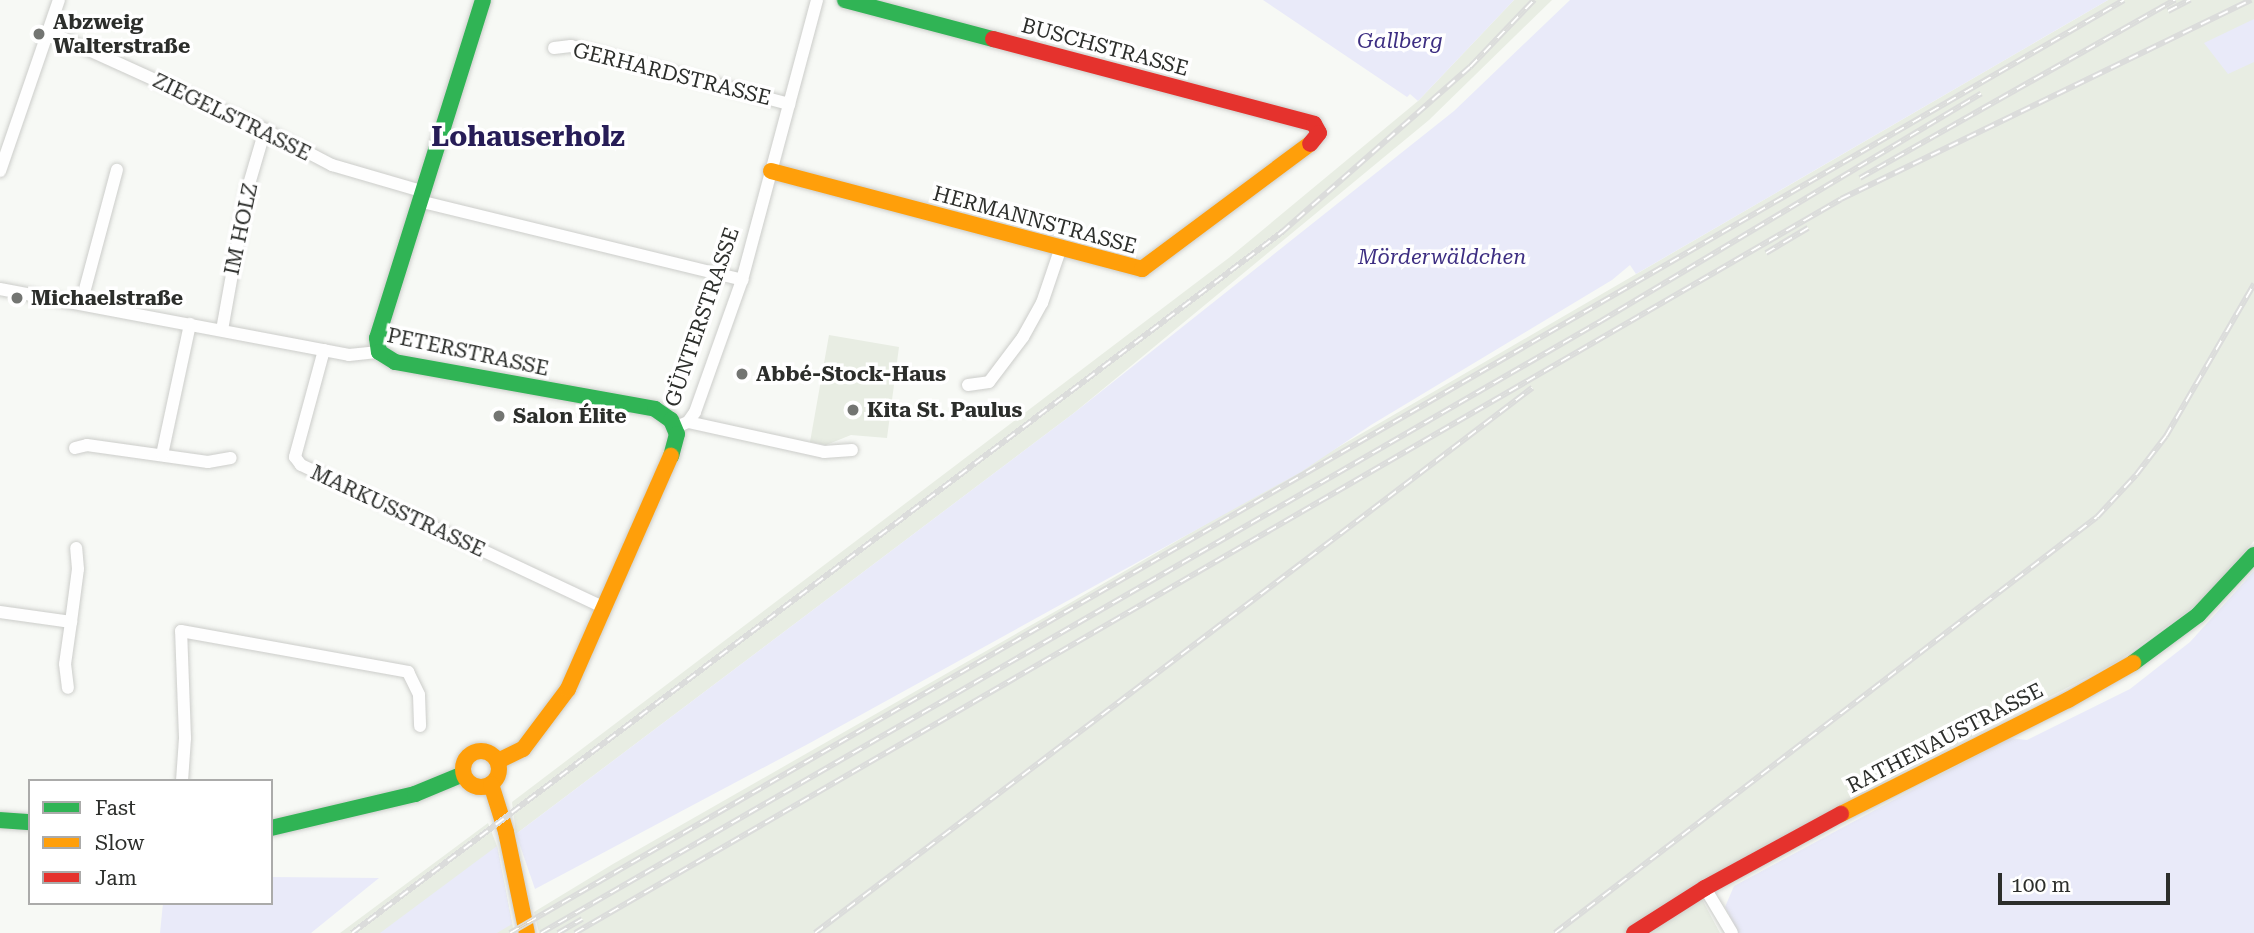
<!DOCTYPE html>
<meta charset="utf-8">
<style>
body{margin:0}
#map{position:relative;width:2254px;height:933px;overflow:hidden;background:#f7f9f5;font-family:"Roboto Serif",serif}
div>[style]{position:absolute}
.built>*{inset:0;background:#e8ede3}
.green>*{inset:0;background:#e9eaf9}
.roads{filter:drop-shadow(0 0 2px #cccdca) drop-shadow(0 0 2px #cccdca)}
.street>*{height:12px;margin:-6px;padding:0 6px;transform-origin:6px;border-radius:6px;background:#fefefe}
.fast>*{height:16px;margin:-8px;padding:0 8px;transform-origin:8px;border-radius:8px;background:#30b455}
.slow>*{height:16px;margin:-8px;padding:0 8px;transform-origin:8px;border-radius:8px;background:#ff9f0a}
.slow>.ring{margin:-8px;padding:0;box-sizing:content-box;background:none;border:16px solid #ff9f0a;border-radius:50%}
.jam>*{height:16px;margin:-8px;padding:0 8px;transform-origin:8px;border-radius:8px;background:#e5322d}
.rail>*{height:6px;margin-top:-3px;transform-origin:0;background:repeating-linear-gradient(90deg,#fff 0 10px,#dbdcdb 0 20px);box-sizing:border-box;border-block:2px solid #dbdcdb}
.dots>*{width:19px;height:19px;translate:-50% -50%;box-sizing:border-box;border:4px solid #fff;border-radius:50%}
span{translate:-50% -50%;white-space:nowrap;text-align:center;line-height:1.15;-webkit-text-stroke:7px #fff;paint-order:stroke}
.poi-label{font-size:21px;color:#2c2e2b;font-weight:700}
.left{translate:0 -50%;text-align:left}
.park-label{font-size:21px;color:#3d2e82;font-style:italic}
.street-label{font-size:21px;color:#2c2e2b}
.district-label{font-size:28px;color:#271d57;font-weight:700}
.legend{position:absolute;left:28px;top:779px;width:245px;height:126px;box-sizing:border-box;background:#fff;border:2px solid #ababaa;margin:0;padding:9px 12px;list-style:none;font-size:21px;color:#2c2e2b}
.legend li{display:flex;align-items:center;gap:14px;height:35px}
.legend b{width:35px;border:2px solid #ababaa}
.scale{position:absolute;left:1998px;top:873px;width:172px;height:32px;box-sizing:border-box;border:4px solid #2c2e2b;border-top:0;padding-left:9px;font-size:21px;line-height:24px;white-space:nowrap;color:#2c2e2b;-webkit-text-stroke:5px #fff;paint-order:stroke}
</style>
<div id="map">
<div class="built">
<i style="clip-path:polygon(1514px 0,1552px 0,1429px 120px,1074px 413px,516px 834px,512px 802px,1230px 257px,1418px 101px)"></i>
<i style="clip-path:polygon(2108px 0,2254px 0,2254px 541px,2201px 602px,2115px 663px,1905px 771px,1696px 888px,1720px 933px,539px 933px,534px 912px,613px 864px,1063px 607px)"></i>
<i style="clip-path:polygon(829px 335px,899px 347px,887px 438px,851px 435px,826px 445px,810px 442px)"></i>
<i style="clip-path:polygon(488px 823px,497px 846px,514px 933px,340px 933px)"></i>
</div>
<div class="green">
<i style="clip-path:polygon(1263px 0,1514px 0,1418px 101px,1410px 94px,1407px 97px)"></i>
<i style="clip-path:polygon(1570px 0,2108px 0,1636px 274px,1630px 265px,1612px 280px,1371px 425px,1301px 472px,808px 744px,535px 889px,516px 834px,1074px 413px,1454px 111px)"></i>
<i style="clip-path:polygon(2254px 19px,2254px 62px,2228px 74px,2204px 43px)"></i>
<i style="clip-path:polygon(2254px 571px,2254px 933px,1738px 933px,1725px 907px,1734px 886px,2009px 738px,2027px 740px,2130px 689px,2190px 642px)"></i>
<i style="clip-path:polygon(497px 846px,512px 924px,497px 933px,380px 933px)"></i>
<i style="clip-path:polygon(271px 877px,379px 878px,311px 933px,160px 933px,163px 903px,271px 903px)"></i>
</div>
<div class="roads">
<div class="street">
<i style="left:47px;top:31px;width:239px;rotate:24.4deg"></i>
<i style="left:265px;top:130px;width:76px;rotate:27.6deg"></i>
<i style="left:332px;top:165px;width:93px;rotate:16.3deg"></i>
<i style="left:554px;top:48px;width:17px;rotate:-7deg"></i>
<i style="left:571px;top:46px;width:226px;rotate:14.9deg"></i>
<i style="left:0;top:171px;width:181px;rotate:-71deg"></i>
<i style="left:419px;top:201px;width:333px;rotate:13.7deg"></i>
<i style="left:0;top:289px;width:355px;rotate:10.7deg"></i>
<i style="left:349px;top:355px;width:30px;rotate:-6deg"></i>
<i style="left:81px;top:304px;width:139px;rotate:-75deg"></i>
<i style="left:222px;top:330px;width:141px;rotate:-79.8deg"></i>
<i style="left:247px;top:191px;width:64px;rotate:-73.6deg"></i>
<i style="left:324px;top:350px;width:111px;rotate:105.2deg"></i>
<i style="left:295px;top:457px;width:10px;rotate:53deg"></i>
<i style="left:301px;top:465px;width:336px;rotate:25.2deg"></i>
<i style="left:968px;top:385px;width:21px;rotate:-8deg"></i>
<i style="left:989px;top:382px;width:56px;rotate:-52.9deg"></i>
<i style="left:1023px;top:337px;width:39px;rotate:-61deg"></i>
<i style="left:1042px;top:303px;width:56px;rotate:-71.2deg"></i>
<i style="left:688px;top:422px;width:139px;rotate:12.4deg"></i>
<i style="left:824px;top:452px;width:28px;rotate:-4deg"></i>
<i style="left:676px;top:427px;width:13px;rotate:-23deg"></i>
<i style="left:688px;top:422px;width:12px;rotate:-55deg"></i>
<i style="left:695px;top:412px;width:140px;rotate:-70.4deg"></i>
<i style="left:742px;top:280px;width:290px;rotate:-75deg"></i>
<i style="left:75px;top:448px;width:12px;rotate:-14deg"></i>
<i style="left:87px;top:445px;width:122px;rotate:8deg"></i>
<i style="left:208px;top:462px;width:23px;rotate:-10deg"></i>
<i style="left:162px;top:455px;width:134px;rotate:-77.9deg"></i>
<i style="left:0;top:612px;width:72px;rotate:8deg"></i>
<i style="left:71px;top:622px;width:42px;rotate:98.1deg"></i>
<i style="left:65px;top:664px;width:24px;rotate:83deg"></i>
<i style="left:71px;top:622px;width:53px;rotate:-82.5deg"></i>
<i style="left:78px;top:569px;width:21px;rotate:-95deg"></i>
<i style="left:182px;top:781px;width:43px;rotate:-86deg"></i>
<i style="left:185px;top:738px;width:107px;rotate:-92.1deg"></i>
<i style="left:181px;top:631px;width:231px;rotate:10.2deg"></i>
<i style="left:408px;top:672px;width:25px;rotate:64deg"></i>
<i style="left:419px;top:695px;width:31px;rotate:88deg"></i>
<i style="left:1705px;top:888px;width:52px;rotate:59deg"></i>
</div>
<div class="fast">
<i style="left:483px;top:0;width:354px;rotate:107.4deg"></i>
<i style="left:377px;top:338px;width:14px;rotate:82deg"></i>
<i style="left:379px;top:352px;width:19px;rotate:32deg"></i>
<i style="left:395px;top:362px;width:264px;rotate:10.2deg"></i>
<i style="left:655px;top:409px;width:19px;rotate:35deg"></i>
<i style="left:671px;top:420px;width:15px;rotate:67deg"></i>
<i style="left:677px;top:434px;width:23px;rotate:105deg"></i>
<i style="left:845px;top:0;width:153px;rotate:14.8deg"></i>
<i style="left:2133px;top:663px;width:81px;rotate:-36.4deg"></i>
<i style="left:2198px;top:615px;width:82px;rotate:-47deg"></i>
<i style="left:0;top:820px;width:30px;rotate:4deg"></i>
<i style="left:271px;top:828px;width:148px;rotate:-13.3deg"></i>
<i style="left:415px;top:794px;width:52px;rotate:-22.6deg"></i>
</div>
<div class="slow">
<i style="left:771px;top:171px;width:384px;rotate:14.8deg"></i>
<i style="left:1142px;top:269px;width:209px;rotate:-36.7deg"></i>
<i class="ring" style="left:463px;top:751px;width:20px;height:20px"></i>
<i style="left:498px;top:761px;width:28px;rotate:-26deg"></i>
<i style="left:523px;top:749px;width:75px;rotate:-53.1deg"></i>
<i style="left:568px;top:689px;width:255px;rotate:-66.2deg"></i>
<i style="left:491px;top:784px;width:50px;rotate:72.6deg"></i>
<i style="left:506px;top:832px;width:103px;rotate:78.3deg"></i>
<i style="left:1841px;top:814px;width:254px;rotate:-26.7deg"></i>
<i style="left:2068px;top:700px;width:75px;rotate:-29.6deg"></i>
</div>
<div class="jam">
<i style="left:993px;top:39px;width:332px;rotate:14.8deg"></i>
<i style="left:1314px;top:124px;width:10px;rotate:61deg"></i>
<i style="left:1319px;top:133px;width:14px;rotate:129deg"></i>
<i style="left:1634px;top:933px;width:84px;rotate:-32.4deg"></i>
<i style="left:1705px;top:888px;width:155px;rotate:-28.6deg"></i>
</div>
</div>
<div class="rail">
<i style="left:2168px;top:11px;width:25px;rotate:-27deg"></i>
<i style="left:1860px;top:178px;width:362px;rotate:-29.5deg"></i>
<i style="left:1766px;top:253px;width:49px;rotate:-30.8deg"></i>
<i style="left:352px;top:933px;width:1165px;rotate:-37.01deg"></i>
<i style="left:1282px;top:232px;width:250px;rotate:-41.3deg"></i>
<i style="left:1470px;top:67px;width:93px;rotate:-46.3deg"></i>
<i style="left:510px;top:933px;width:1864px;rotate:-30.03deg"></i>
<i style="left:541px;top:933px;width:1224px;rotate:-30deg"></i>
<i style="left:1601px;top:321px;width:443px;rotate:-30.9deg"></i>
<i style="left:558px;top:933px;width:28px;rotate:-30deg"></i>
<i style="left:575px;top:933px;width:1463px;rotate:-30.1deg"></i>
<i style="left:1841px;top:199px;width:456px;rotate:-25.9deg"></i>
<i style="left:815px;top:933px;width:901px;rotate:-37.24deg"></i>
<i style="left:1555px;top:933px;width:683px;rotate:-37.51deg"></i>
<i style="left:2097px;top:517px;width:57px;rotate:-47.1deg"></i>
<i style="left:2136px;top:475px;width:49px;rotate:-52.4deg"></i>
<i style="left:2166px;top:436px;width:176px;rotate:-59.9deg"></i>
</div>
<div class="dots">
<i style="left:39px;top:34px;background:#737572"></i>
<i style="left:17px;top:298px;background:#737572"></i>
<i style="left:742px;top:374px;background:#737572"></i>
<i style="left:853px;top:410px;background:#737572"></i>
<i style="left:499px;top:416px;background:#737572"></i>
</div>
<div class="poi-label">
<span class="left" style="left:53px;top:34px">Abzweig<br>Walterstraße</span>
<span class="left" style="left:31px;top:298px">Michaelstraße</span>
<span class="left" style="left:756px;top:374px">Abbé-Stock-Haus</span>
<span class="left" style="left:867px;top:410px">Kita St. Paulus</span>
<span class="left" style="left:513px;top:416px">Salon Élite</span>
</div>
<div class="park-label">
<span style="left:1400px;top:41px">Gallberg</span>
<span style="left:1442px;top:257px">Mörderwäldchen</span>
</div>
<div class="street-label">
<span style="left:1105px;top:47px;rotate:15deg">BUSCHSTRASSE</span>
<span style="left:672px;top:74px;rotate:14deg">GERHARDSTRASSE</span>
<span style="left:232px;top:117px;rotate:26deg">ZIEGELSTRASSE</span>
<span style="left:1035px;top:220px;rotate:15deg">HERMANNSTRASSE</span>
<span style="left:241px;top:229px;rotate:-78deg">IM HOLZ</span>
<span style="left:702px;top:317px;rotate:-71deg">GÜNTERSTRASSE</span>
<span style="left:468px;top:352px;rotate:12deg">PETERSTRASSE</span>
<span style="left:398px;top:511px;rotate:25deg">MARKUSSTRASSE</span>
<span style="left:1945px;top:738px;rotate:-27deg">RATHENAUSTRASSE</span>
</div>
<div class="district-label">
<span style="left:528px;top:137px">Lohauserholz</span>
</div>
<ul class="legend">
<li><b style="height:9px;background:#30b455"></b>Fast</li>
<li><b style="height:9px;background:#ff9f0a"></b>Slow</li>
<li><b style="height:9px;background:#e5322d"></b>Jam</li>
</ul>
<div class="scale">100 m</div>
</div>
